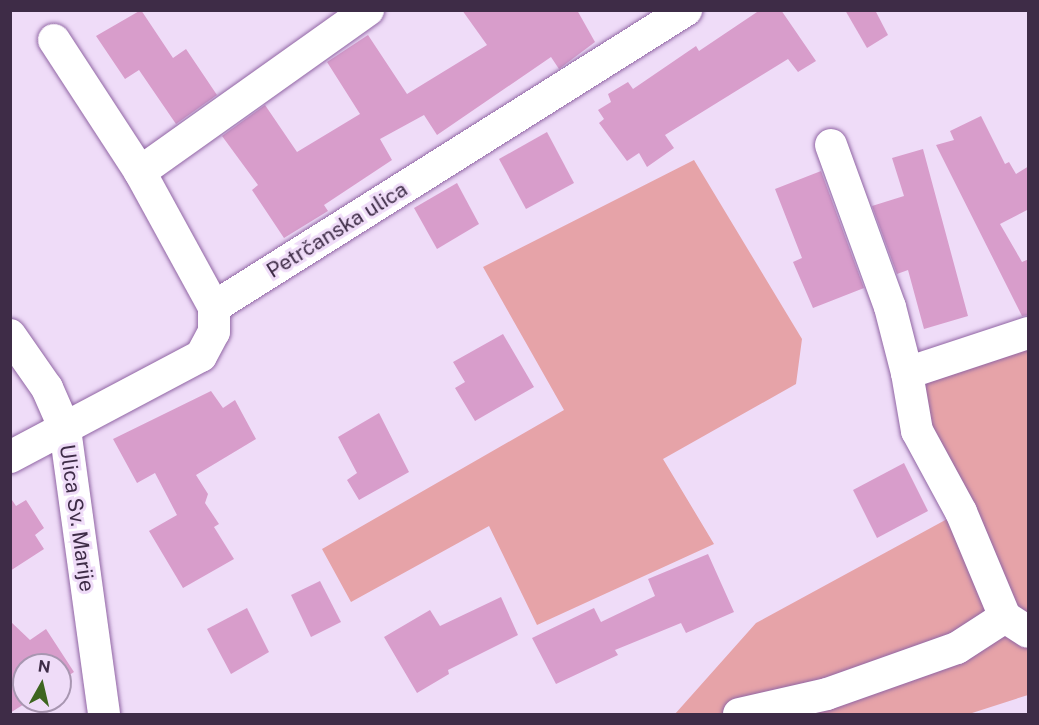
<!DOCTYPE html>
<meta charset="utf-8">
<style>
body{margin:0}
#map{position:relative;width:1039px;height:725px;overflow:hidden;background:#efdcf8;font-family:"Public Sans",sans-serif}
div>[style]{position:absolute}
.green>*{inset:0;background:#e6a3a8}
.building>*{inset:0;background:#d89dcb}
.roads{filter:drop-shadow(0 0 2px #9065a4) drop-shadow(0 0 2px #9065a4)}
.street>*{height:32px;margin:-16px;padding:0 16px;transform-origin:16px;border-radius:16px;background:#fff}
span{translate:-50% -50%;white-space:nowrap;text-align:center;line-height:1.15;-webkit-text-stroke:6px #efdcf8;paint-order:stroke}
.street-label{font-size:21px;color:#3e2c47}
.frame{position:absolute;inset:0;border:12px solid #3e2c47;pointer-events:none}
.north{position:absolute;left:12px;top:653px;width:60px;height:60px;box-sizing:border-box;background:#efdcf8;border:2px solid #a896b1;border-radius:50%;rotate:8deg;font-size:16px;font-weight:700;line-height:24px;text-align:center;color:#3e2c47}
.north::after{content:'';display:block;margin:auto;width:21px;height:27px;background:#3e6520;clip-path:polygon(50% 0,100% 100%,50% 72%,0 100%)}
</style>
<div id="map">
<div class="green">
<i style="clip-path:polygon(694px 160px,802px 339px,796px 384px,663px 459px,714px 544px,537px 625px,489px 526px,351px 602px,322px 549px,564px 410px,483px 267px)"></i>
<i style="clip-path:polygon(1028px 333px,1028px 695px,969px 714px,675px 714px,756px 623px,960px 512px,907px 373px)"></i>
</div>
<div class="building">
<i style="clip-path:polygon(141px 10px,173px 58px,186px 49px,217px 95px,176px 124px,139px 70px,125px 79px,96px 36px)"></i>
<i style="clip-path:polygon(462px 10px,577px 10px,595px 42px,559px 69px,551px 57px,437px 135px,424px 115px,380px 139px,392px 160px,324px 205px,328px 211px,284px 238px,252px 190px,258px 185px,222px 136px,265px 105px,297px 152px,360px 114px,327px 62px,368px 35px,407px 94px,487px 45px)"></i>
<i style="clip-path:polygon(760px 10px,781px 10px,816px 61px,798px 72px,788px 59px,665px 135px,674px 148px,647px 167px,639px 153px,627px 161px,599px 123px,604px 119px,598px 110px,611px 102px,608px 94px,628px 82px,633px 89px,696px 46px,699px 51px)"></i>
<i style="clip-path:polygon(845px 10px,875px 10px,888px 35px,867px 48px)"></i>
<i style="clip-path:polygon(981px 116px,1005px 164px,1009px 162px,1016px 174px,1029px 166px,1029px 209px,1000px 224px,1022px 262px,1029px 259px,1029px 315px,1022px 316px,936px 145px,954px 140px,950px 131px)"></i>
<i style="clip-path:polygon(547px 132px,574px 183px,526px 209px,499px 159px)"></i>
<i style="clip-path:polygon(923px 149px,968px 316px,924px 329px,908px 270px,897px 274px,872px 206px,904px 196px,892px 158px)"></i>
<i style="clip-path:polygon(821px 171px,864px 288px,813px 308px,793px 262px,802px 258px,775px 189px)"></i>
<i style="clip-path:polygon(457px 183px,479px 224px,437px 249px,414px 208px)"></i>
<i style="clip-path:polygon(503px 334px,534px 387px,475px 421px,455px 388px,465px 382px,453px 362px)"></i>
<i style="clip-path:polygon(211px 391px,223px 408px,235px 400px,256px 439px,196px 475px,208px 494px,205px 503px,219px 524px,214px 527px,234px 559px,183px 588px,149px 531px,177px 515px,155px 473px,137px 483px,113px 439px)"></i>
<i style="clip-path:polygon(379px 413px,409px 472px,359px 500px,347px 480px,357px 473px,338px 437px)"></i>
<i style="clip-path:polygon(904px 463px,928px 511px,877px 538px,853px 490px)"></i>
<i style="clip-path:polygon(10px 497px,16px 506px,26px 500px,44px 528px,35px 535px,44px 549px,10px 571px)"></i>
<i style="clip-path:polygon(708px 554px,734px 612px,686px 633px,681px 623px,615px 650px,618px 655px,556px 684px,532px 638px,594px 608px,601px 622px,655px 596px,648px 579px)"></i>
<i style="clip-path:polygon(320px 581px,341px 622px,311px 637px,291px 595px)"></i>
<i style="clip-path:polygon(501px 597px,518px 635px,448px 670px,449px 674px,417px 693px,384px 637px,430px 610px,440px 626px)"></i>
<i style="clip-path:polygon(247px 608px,269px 652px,231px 674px,207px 629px)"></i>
<i style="clip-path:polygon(10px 621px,30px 640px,46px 629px,74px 672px,60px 681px,60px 665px,24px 665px,24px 701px,29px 701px,10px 713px)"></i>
</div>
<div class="roads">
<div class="street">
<i style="left:54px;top:40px;width:158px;rotate:56.9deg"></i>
<i style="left:140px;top:172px;width:154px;rotate:61.3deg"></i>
<i style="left:831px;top:145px;width:172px;rotate:70deg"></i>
<i style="left:890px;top:307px;width:68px;rotate:75.6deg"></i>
<i style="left:140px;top:172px;width:280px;rotate:-35.4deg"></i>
<i style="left:10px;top:335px;width:65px;rotate:55.1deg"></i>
<i style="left:47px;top:388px;width:45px;rotate:66.3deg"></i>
<i style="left:65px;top:429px;width:288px;rotate:82.2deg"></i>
<i style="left:10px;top:457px;width:216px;rotate:-27.9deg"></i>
<i style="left:201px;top:356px;width:27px;rotate:-62deg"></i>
<i style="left:214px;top:332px;width:25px;rotate:-90deg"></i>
<i style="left:214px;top:307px;width:558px;rotate:-32.18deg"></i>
<i style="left:1005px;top:617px;width:27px;rotate:33deg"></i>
<i style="left:739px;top:714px;width:90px;rotate:-12.8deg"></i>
<i style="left:827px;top:694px;width:138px;rotate:-19.5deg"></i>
<i style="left:957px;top:648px;width:57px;rotate:-32.9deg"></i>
<i style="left:1005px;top:617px;width:114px;rotate:-112.7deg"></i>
<i style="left:961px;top:512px;width:92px;rotate:-118.5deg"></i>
<i style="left:917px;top:431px;width:59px;rotate:-99.8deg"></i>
<i style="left:907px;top:373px;width:127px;rotate:-18.3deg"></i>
</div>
</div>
<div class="street-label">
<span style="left:337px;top:230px;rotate:-32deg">Petrčanska ulica</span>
<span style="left:77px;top:518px;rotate:82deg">Ulica Sv. Marije</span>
</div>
<div class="frame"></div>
<div class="north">N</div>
</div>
